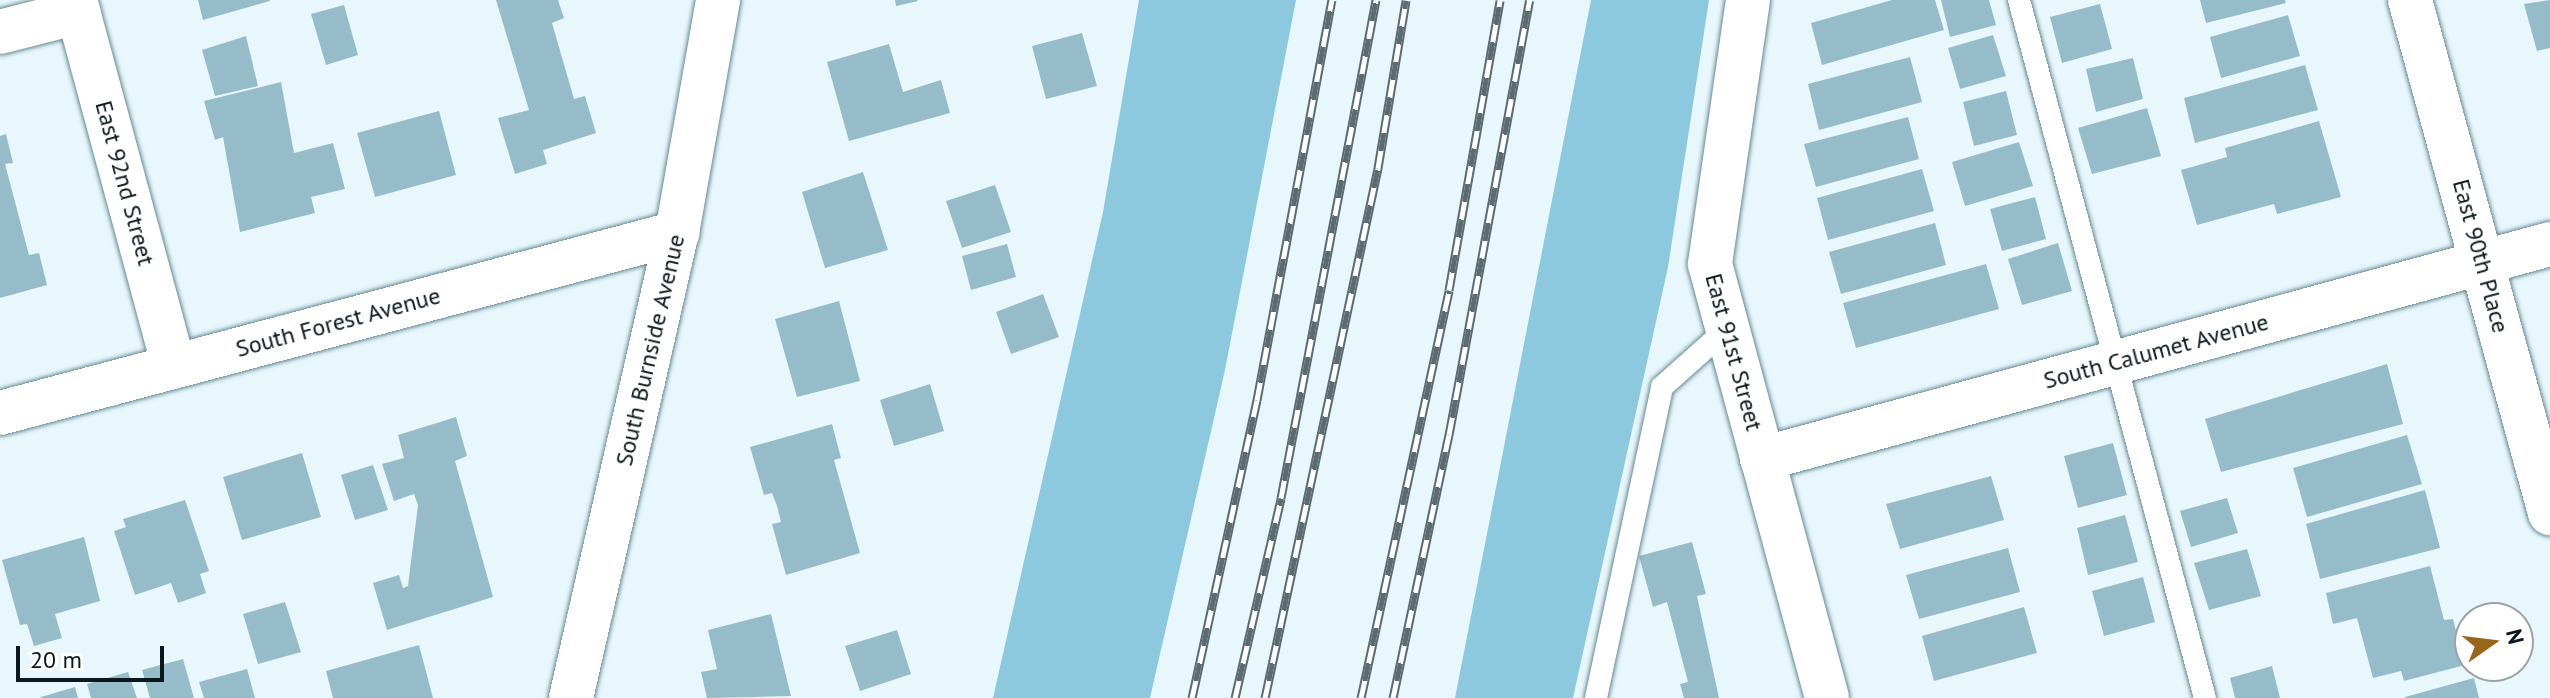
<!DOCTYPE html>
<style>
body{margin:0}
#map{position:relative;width:2550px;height:698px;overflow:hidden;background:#e8f7fc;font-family:"PT Sans",sans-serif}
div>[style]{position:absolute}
.forest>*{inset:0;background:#8cc9de}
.building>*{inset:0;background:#97bcc9}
.roads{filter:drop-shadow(0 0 2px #668996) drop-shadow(0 0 2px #668996)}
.lane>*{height:22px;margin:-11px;padding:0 11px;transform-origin:11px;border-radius:11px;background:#fff}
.street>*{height:44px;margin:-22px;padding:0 22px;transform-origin:22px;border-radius:22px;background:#fff}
.rail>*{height:9px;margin-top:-4.5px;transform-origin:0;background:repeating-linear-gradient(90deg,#fff 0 18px,#5c6b70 0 36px);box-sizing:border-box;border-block:2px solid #5c6b70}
span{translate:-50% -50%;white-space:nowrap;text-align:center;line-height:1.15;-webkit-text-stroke:7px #fff;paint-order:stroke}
.street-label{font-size:24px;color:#0a181d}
.north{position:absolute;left:2454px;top:602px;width:80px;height:80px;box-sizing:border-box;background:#fff;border:2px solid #9da3a5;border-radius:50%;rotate:76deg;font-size:22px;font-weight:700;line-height:32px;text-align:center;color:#0a181d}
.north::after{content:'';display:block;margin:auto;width:28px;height:36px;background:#98651a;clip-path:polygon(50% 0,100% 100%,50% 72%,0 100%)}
.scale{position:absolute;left:16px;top:646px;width:148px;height:36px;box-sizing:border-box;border:4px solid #0a181d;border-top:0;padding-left:10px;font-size:24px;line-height:28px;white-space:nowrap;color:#0a181d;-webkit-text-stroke:6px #fff;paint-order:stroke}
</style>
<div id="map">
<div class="forest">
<i style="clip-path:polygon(1139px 0,1296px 0,1225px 370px,1150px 698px,993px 698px,1103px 212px)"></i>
<i style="clip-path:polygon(1591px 0,1709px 0,1668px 267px,1573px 698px,1455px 698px)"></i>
</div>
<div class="building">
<i style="clip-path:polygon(198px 0,270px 0,270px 1px,203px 20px)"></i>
<i style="clip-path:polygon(496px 0,558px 0,564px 18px,552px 23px,574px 99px,585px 96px,596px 133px,543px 150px,547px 164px,515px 174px,498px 118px,529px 110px)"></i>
<i style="clip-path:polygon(895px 0,917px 0,918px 1px,896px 6px)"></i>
<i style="clip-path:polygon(1892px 0,1935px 0,1944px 30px,1822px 65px,1811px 23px)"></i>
<i style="clip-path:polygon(1941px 0,1989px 0,1996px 25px,1950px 37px)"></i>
<i style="clip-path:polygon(2200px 0,2285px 0,2286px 3px,2206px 23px)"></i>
<i style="clip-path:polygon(2550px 0,2550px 48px,2537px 51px,2524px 4px)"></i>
<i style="clip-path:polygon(2100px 4px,2112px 49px,2062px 63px,2050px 17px)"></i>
<i style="clip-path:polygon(344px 5px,358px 55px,326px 65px,311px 14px)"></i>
<i style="clip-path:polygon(2288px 15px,2300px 56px,2221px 78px,2210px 37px)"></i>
<i style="clip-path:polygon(1082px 33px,1097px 86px,1046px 99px,1032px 46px)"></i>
<i style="clip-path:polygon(1993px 35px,2006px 76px,1960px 89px,1948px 48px)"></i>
<i style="clip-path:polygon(246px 36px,258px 86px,215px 96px,202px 50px)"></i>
<i style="clip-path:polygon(889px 44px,903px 92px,941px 80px,950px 113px,849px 141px,827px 62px)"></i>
<i style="clip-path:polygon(1910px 57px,1922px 102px,1819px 130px,1808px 84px)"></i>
<i style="clip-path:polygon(2133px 58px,2143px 99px,2096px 112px,2086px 69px)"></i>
<i style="clip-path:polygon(2305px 65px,2318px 110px,2195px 143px,2184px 98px)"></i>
<i style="clip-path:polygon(281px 82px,294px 153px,333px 143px,345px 189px,311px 197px,315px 213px,240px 232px,223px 137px,215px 140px,204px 101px)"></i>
<i style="clip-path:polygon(2006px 91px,2017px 135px,1974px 146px,1963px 102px)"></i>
<i style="clip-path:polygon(2147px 108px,2161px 156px,2092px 174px,2078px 128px)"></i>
<i style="clip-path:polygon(439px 111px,456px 175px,375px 197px,357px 133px)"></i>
<i style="clip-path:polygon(1908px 117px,1919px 159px,1816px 187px,1804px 144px)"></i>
<i style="clip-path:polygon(2319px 121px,2341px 197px,2277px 214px,2274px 204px,2197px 225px,2181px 170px,2227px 157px,2225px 148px)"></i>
<i style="clip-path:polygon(6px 134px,13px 163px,5px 164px,29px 255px,39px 253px,47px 285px,0 298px,0 136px)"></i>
<i style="clip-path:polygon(2019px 142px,2033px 186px,1965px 206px,1952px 162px)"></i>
<i style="clip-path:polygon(1922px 169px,1934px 211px,1828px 240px,1817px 198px)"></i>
<i style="clip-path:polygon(863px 172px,888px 250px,825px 268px,802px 192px)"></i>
<i style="clip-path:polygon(995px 185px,1011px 232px,962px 248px,946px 201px)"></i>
<i style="clip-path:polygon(2035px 197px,2046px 239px,2002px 251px,1990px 209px)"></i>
<i style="clip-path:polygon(1935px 223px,1946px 265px,1841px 294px,1829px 252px)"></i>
<i style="clip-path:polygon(2058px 243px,2072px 291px,2022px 305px,2008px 259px)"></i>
<i style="clip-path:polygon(1007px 244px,1016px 277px,971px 290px,962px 256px)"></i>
<i style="clip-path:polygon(1986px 264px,1999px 309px,1856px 348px,1843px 303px)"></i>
<i style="clip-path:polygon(1043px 294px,1059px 337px,1011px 354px,996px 312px)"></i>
<i style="clip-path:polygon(839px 301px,860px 381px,797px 397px,775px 319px)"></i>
<i style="clip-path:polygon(2387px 364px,2403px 424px,2221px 472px,2205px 419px)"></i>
<i style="clip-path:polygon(930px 384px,944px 431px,894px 446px,880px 400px)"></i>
<i style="clip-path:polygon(456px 417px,467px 456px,455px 461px,493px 597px,387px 630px,373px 583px,399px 575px,403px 588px,408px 586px,418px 505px,414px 494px,394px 501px,382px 464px,404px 458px,398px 435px)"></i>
<i style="clip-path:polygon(832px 424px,841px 458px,834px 460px,860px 553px,786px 575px,772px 524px,781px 522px,777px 506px,772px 493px,764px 495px,750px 447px)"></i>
<i style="clip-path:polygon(2407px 435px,2422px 484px,2307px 517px,2293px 468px)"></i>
<i style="clip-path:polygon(2113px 443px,2127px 495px,2078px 508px,2064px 456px)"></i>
<i style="clip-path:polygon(302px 453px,321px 517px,242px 540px,223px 477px)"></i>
<i style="clip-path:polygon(373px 465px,388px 510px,355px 520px,341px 475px)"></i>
<i style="clip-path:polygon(1991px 476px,2004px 520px,1900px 549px,1886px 504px)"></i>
<i style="clip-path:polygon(2425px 490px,2440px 548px,2320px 579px,2306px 524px)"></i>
<i style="clip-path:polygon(2227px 498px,2238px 533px,2191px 547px,2180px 511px)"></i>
<i style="clip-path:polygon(185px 500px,209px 571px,200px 574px,206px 593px,178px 603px,171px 583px,135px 595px,114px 531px,126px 527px,123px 519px)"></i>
<i style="clip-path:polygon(2125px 515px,2138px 562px,2088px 575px,2077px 528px)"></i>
<i style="clip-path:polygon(84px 537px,100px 601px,55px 614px,62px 638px,34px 646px,27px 624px,20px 625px,2px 560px)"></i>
<i style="clip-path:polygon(1692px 542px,1706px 594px,1697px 596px,1719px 698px,1684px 698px,1680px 684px,1688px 682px,1667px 602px,1653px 607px,1639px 556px)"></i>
<i style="clip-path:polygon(2008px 548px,2020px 592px,1919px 619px,1906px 575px)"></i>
<i style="clip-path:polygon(2247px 549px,2261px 596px,2209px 610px,2194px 563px)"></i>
<i style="clip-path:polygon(2430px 566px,2444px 620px,2453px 619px,2465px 665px,2404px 681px,2401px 671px,2373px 678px,2357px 618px,2333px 624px,2326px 593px)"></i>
<i style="clip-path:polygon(2143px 577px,2155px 622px,2104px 636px,2092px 591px)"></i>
<i style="clip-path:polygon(285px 602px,301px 652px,258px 664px,243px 614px)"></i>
<i style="clip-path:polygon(2024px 607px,2037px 653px,1934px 681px,1922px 636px)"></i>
<i style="clip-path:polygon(771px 614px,791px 696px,707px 698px,701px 672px,717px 669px,708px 630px)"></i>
<i style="clip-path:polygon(897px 630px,911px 674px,860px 691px,845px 646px)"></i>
<i style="clip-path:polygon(419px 645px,433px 698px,333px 698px,326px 671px)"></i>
<i style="clip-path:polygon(183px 659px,194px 698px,150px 698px,142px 670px)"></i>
<i style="clip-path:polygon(2272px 666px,2280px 698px,2235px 698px,2230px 678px)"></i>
<i style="clip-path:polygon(247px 669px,255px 698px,204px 698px,199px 682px)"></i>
<i style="clip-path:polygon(128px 672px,137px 698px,91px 698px,87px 684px)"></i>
<i style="clip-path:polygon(2474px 678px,2479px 698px,2405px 698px,2405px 697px)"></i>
<i style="clip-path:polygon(75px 687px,78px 698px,41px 698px,41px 697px)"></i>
</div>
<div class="roads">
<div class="lane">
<i style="left:2019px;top:0;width:722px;rotate:75.08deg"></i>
<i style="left:1596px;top:698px;width:318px;rotate:-78deg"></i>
<i style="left:1662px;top:387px;width:87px;rotate:-41.7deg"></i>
</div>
<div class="street">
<i style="left:75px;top:0;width:379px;rotate:74.9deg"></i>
<i style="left:1748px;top:0;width:267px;rotate:98.2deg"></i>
<i style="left:1710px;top:264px;width:449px;rotate:74.9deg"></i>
<i style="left:2410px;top:0;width:532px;rotate:74.74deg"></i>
<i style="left:0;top:32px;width:81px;rotate:-14.4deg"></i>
<i style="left:0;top:413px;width:701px;rotate:-14.89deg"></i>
<i style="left:1762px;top:459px;width:817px;rotate:-15.26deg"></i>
<i style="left:571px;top:698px;width:477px;rotate:-77.2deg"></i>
<i style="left:677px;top:233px;width:237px;rotate:-80deg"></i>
</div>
</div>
<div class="rail">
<i style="left:1192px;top:698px;width:305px;rotate:-77.7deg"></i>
<i style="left:1257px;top:400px;width:407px;rotate:-79.4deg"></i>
<i style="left:1235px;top:698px;width:205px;rotate:-77deg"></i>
<i style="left:1281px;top:498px;width:507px;rotate:-79.2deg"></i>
<i style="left:1265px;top:698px;width:542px;rotate:-77.96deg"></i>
<i style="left:1378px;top:168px;width:170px;rotate:-80.5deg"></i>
<i style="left:1361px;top:698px;width:417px;rotate:-77.8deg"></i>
<i style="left:1449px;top:290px;width:294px;rotate:-80deg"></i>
<i style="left:1393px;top:698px;width:269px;rotate:-78deg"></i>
<i style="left:1449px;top:435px;width:442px;rotate:-79.5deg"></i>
</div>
<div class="street-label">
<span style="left:125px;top:183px;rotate:75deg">East 92nd Street</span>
<span style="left:2481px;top:256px;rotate:75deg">East 90th Place</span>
<span style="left:338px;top:322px;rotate:-15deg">South Forest Avenue</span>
<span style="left:650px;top:350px;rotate:-77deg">South Burnside Avenue</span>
<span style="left:2156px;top:351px;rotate:-15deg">South Calumet Avenue</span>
<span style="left:1734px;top:352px;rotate:75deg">East 91st Street</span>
</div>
<div class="north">N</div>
<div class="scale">20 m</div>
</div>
